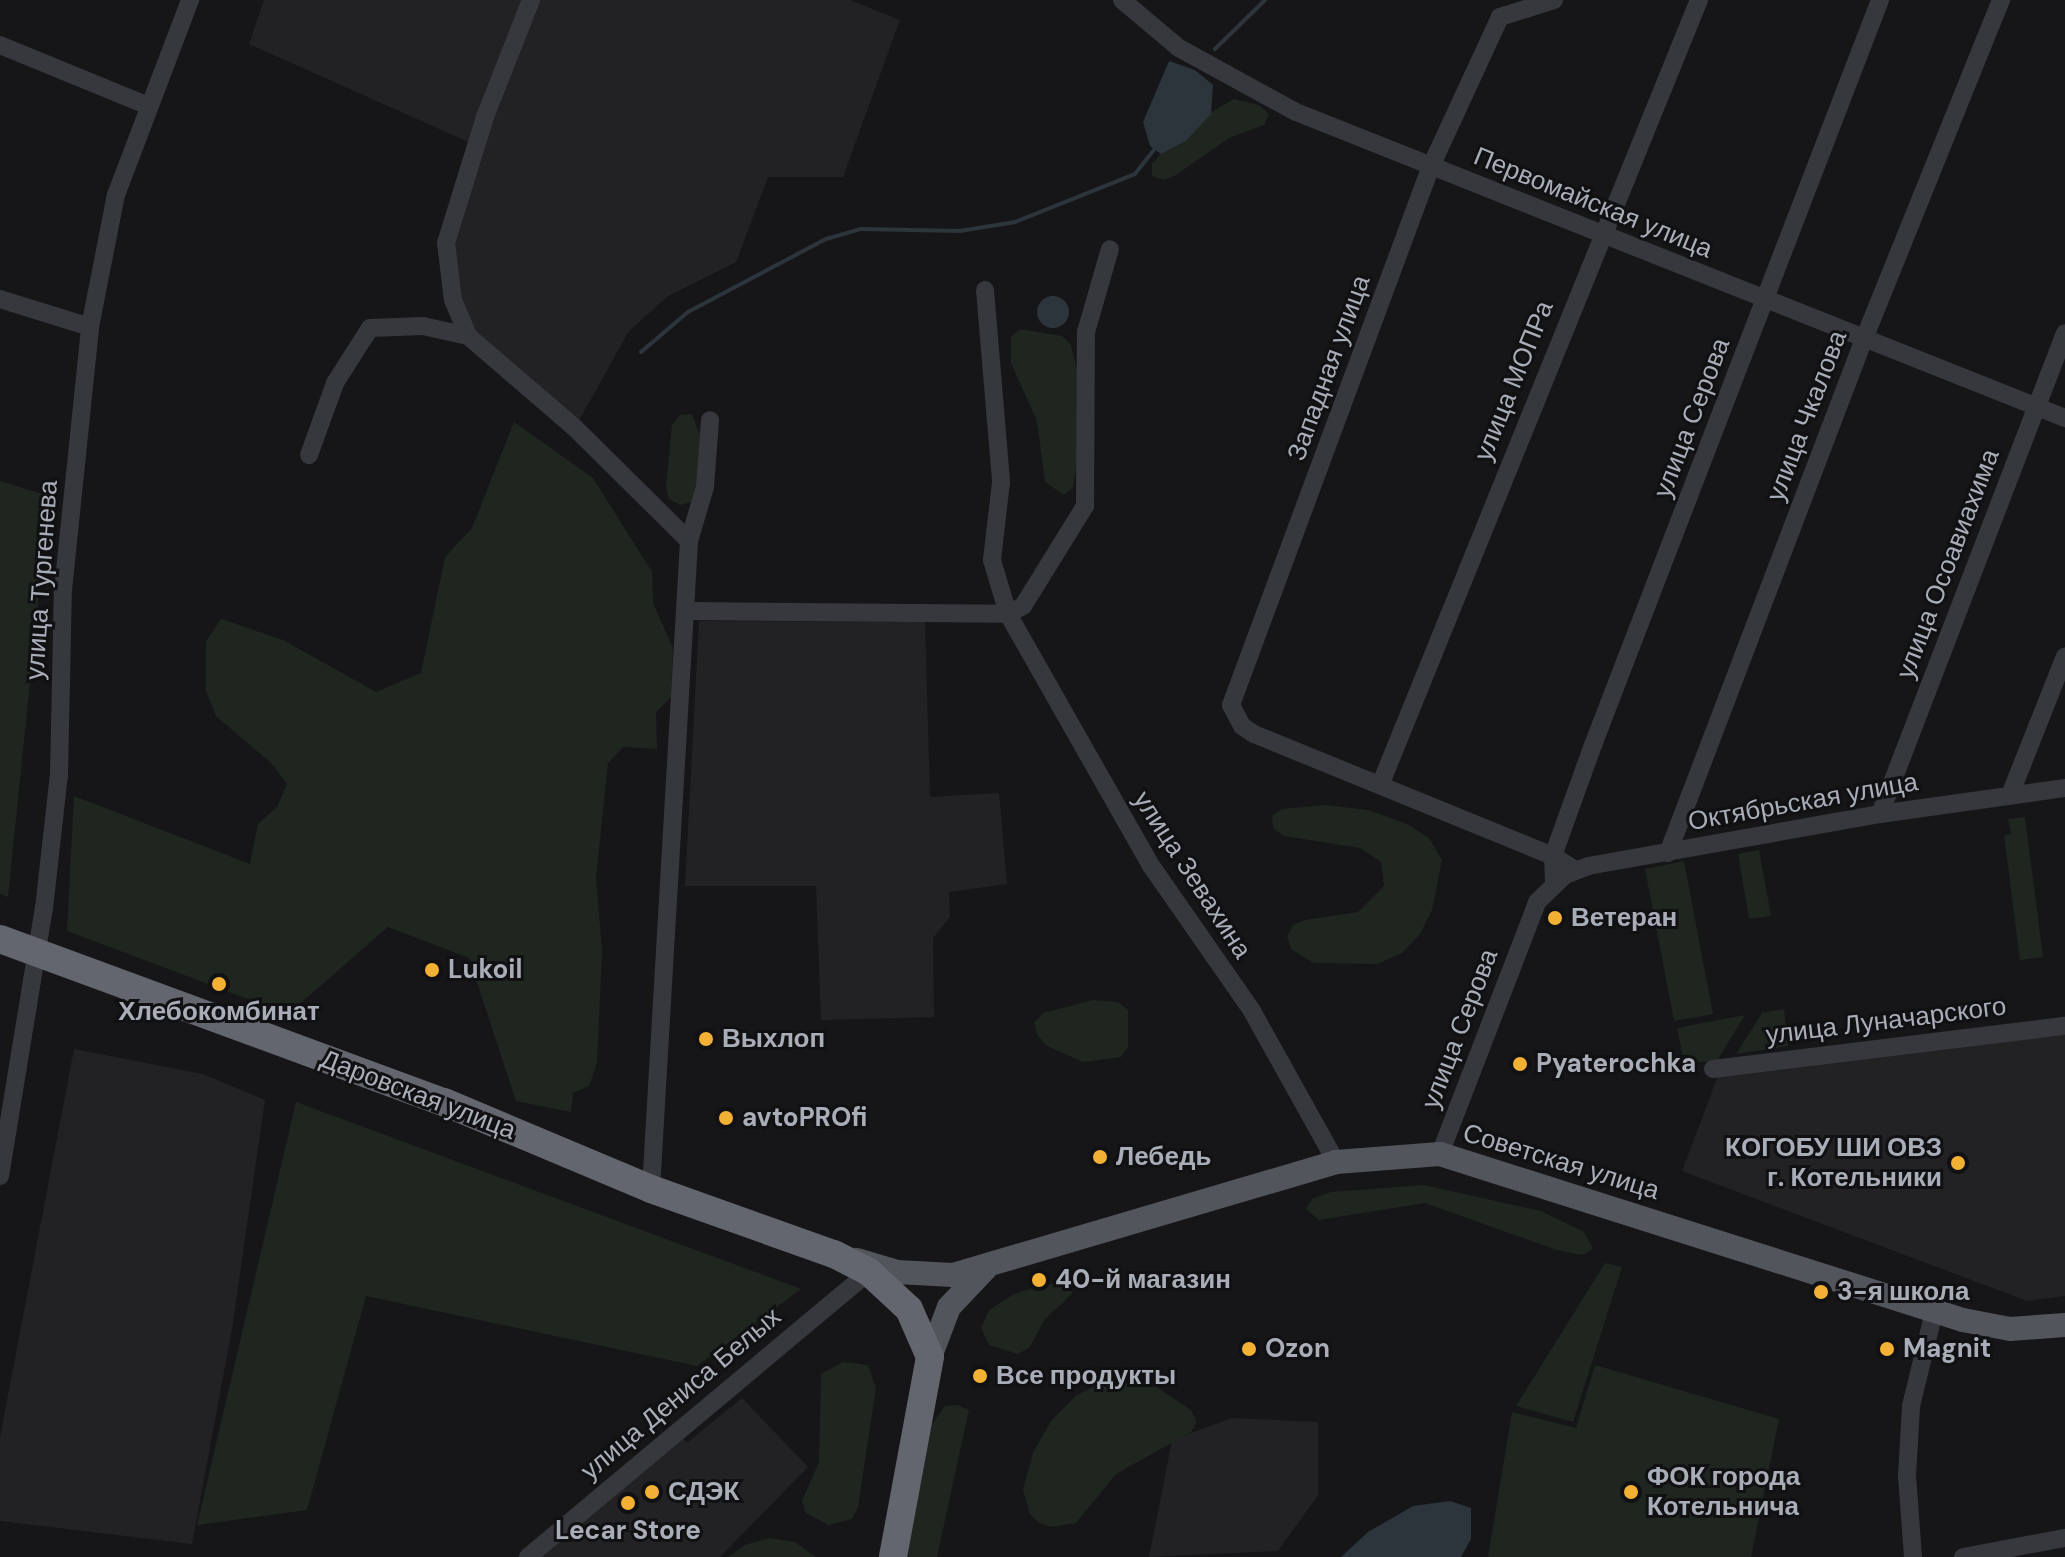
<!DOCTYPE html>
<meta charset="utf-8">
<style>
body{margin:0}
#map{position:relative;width:2065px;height:1557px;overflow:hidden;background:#161618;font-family:"DM Sans",sans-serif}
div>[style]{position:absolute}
.built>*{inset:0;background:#222225}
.green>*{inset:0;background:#1e261f}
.water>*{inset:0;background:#2c353c}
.round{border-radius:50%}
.stream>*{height:4px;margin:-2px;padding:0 2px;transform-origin:2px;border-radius:2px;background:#2c353c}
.minor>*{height:18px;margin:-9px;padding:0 9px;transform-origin:9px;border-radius:9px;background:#37383d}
.major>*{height:24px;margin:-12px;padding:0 12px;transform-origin:12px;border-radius:12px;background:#53555c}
.highway>*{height:28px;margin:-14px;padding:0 14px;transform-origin:14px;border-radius:14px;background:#63666e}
.dots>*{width:22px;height:22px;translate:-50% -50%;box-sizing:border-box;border:4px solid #111113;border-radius:50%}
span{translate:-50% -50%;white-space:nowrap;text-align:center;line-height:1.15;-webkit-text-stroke:6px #111113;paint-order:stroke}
.street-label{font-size:26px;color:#a8adb8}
.poi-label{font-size:26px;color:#a8adb8;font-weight:700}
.left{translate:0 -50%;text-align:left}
.right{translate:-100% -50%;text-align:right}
</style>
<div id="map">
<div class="built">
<i style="clip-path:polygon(264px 0,850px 0,900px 20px,843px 177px,768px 177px,736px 262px,668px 296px,629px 331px,575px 428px,468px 336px,450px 267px,475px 145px,249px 44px)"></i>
<i style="clip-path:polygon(699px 621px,925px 622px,930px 797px,999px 793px,1007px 884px,949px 892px,950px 917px,933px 938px,934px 1017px,821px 1020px,816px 886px,685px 886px)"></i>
<i style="clip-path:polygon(2065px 1033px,2065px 1296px,2027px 1301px,1682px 1171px,1719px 1073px)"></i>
<i style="clip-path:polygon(74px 1049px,203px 1074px,265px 1100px,232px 1329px,192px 1544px,0 1521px,0 1437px)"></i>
<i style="clip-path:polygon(742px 1398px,808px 1467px,720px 1557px,542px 1557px,681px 1436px,687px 1443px)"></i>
<i style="clip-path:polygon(1232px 1418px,1318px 1422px,1318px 1495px,1278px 1551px,1149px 1557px,1172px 1440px)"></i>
</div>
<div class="green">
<i style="clip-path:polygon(1234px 99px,1259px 105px,1269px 114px,1264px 125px,1229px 138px,1176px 175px,1164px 180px,1152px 176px,1152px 164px,1161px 154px,1186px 141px,1213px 111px)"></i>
<i style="clip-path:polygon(1020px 329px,1062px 336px,1071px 345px,1077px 370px,1077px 462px,1073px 487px,1064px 495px,1045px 482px,1037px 421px,1011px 363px,1011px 337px)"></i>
<i style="clip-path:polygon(692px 414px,700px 436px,696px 491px,692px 502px,680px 505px,669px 499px,666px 487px,672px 425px,680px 415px)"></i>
<i style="clip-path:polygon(514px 422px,593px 478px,652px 572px,653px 603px,673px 648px,671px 697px,656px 712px,657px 749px,623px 747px,608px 763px,596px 878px,602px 950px,597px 1063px,589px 1086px,573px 1093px,571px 1112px,516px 1101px,469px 958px,388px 927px,288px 1014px,67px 931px,74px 796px,250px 864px,258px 824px,277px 807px,287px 784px,272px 764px,216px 716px,206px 691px,206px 641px,221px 619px,283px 640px,376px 692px,421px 673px,445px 557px,472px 528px)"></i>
<i style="clip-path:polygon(0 481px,49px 496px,8px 897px,0 894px)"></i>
<i style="clip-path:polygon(1325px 805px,1368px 810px,1407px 824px,1429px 838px,1442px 860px,1432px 910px,1420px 934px,1402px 953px,1377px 964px,1314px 963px,1291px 949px,1287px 936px,1293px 925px,1305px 920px,1358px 912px,1384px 886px,1381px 862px,1360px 848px,1284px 836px,1273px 828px,1272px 816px,1282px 809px)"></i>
<i style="clip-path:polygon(2025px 817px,2043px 957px,2020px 960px,2004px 835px,2011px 834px,2008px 819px)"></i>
<i style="clip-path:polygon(1759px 850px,1771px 916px,1749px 919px,1738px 854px)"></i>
<i style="clip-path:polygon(1684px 861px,1713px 1014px,1674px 1021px,1645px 869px)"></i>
<i style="clip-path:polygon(1093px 1000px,1118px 1002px,1128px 1010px,1128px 1047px,1121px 1057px,1083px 1062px,1047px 1046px,1038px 1036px,1034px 1023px,1043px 1013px)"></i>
<i style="clip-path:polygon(1784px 1009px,1788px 1046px,1736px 1054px,1762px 1013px)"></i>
<i style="clip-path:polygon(1745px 1015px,1717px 1061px,1684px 1063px,1677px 1028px)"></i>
<i style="clip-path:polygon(296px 1102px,801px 1289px,697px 1366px,366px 1296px,307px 1510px,197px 1525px)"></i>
<i style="clip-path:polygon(1424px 1185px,1541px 1211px,1584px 1232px,1593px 1249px,1582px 1255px,1557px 1250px,1425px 1203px,1319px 1220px,1306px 1209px,1312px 1199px,1331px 1192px)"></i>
<i style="clip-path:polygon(1605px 1263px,1622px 1267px,1573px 1422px,1516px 1406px)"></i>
<i style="clip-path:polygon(1045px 1284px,1065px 1284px,1073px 1293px,1045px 1319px,1029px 1348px,1018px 1354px,989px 1345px,981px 1328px,989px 1310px,1014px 1294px)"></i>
<i style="clip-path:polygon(843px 1362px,868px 1365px,876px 1388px,858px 1507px,852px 1519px,829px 1525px,806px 1513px,802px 1501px,819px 1462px,821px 1374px)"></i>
<i style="clip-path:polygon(1595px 1365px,1779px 1419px,1751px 1557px,1488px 1557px,1512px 1412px,1576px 1428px)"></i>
<i style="clip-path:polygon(1149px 1382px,1191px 1410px,1197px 1422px,1191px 1432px,1116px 1474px,1076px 1523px,1051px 1527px,1039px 1523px,1030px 1514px,1023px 1490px,1033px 1453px,1051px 1421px,1077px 1395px,1100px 1383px)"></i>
<i style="clip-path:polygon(957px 1405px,969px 1410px,937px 1557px,903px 1557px,930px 1427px,945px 1406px)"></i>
<i style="clip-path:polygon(769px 1538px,795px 1542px,816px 1557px,728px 1557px,745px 1545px)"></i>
</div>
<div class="water">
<i style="clip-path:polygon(1169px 61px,1195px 70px,1213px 85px,1211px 114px,1186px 141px,1161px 154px,1150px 146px,1143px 122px)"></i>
<i class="round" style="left:1037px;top:296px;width:32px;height:32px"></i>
<i style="clip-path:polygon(1450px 1501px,1471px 1508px,1471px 1539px,1461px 1557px,1341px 1557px,1368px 1532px,1413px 1506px)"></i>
</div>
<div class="stream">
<i style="left:1215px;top:49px;width:70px;rotate:-44.4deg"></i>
<i style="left:641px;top:352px;width:62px;rotate:-40.4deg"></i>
<i style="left:688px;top:312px;width:156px;rotate:-27.9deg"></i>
<i style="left:826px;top:239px;width:36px;rotate:-16deg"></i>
<i style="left:861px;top:229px;width:99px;rotate:1.2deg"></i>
<i style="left:960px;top:231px;width:56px;rotate:-9.3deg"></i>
<i style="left:1015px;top:222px;width:129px;rotate:-21.8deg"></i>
<i style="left:1135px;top:174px;width:36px;rotate:-52deg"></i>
</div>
<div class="minor">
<i style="left:531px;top:0;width:126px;rotate:111.5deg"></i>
<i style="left:485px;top:117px;width:132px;rotate:107.2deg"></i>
<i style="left:446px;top:243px;width:57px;rotate:83deg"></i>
<i style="left:453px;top:300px;width:39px;rotate:67deg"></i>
<i style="left:468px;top:336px;width:141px;rotate:40.7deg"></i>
<i style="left:575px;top:428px;width:161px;rotate:44.7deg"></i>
<i style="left:1122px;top:0;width:75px;rotate:40.1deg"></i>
<i style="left:1179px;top:48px;width:133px;rotate:28.7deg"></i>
<i style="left:1296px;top:112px;width:828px;rotate:21.7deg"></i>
<i style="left:1554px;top:0;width:57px;rotate:162.5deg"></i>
<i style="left:1500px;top:17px;width:164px;rotate:114.8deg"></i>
<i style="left:1431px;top:166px;width:575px;rotate:110.36deg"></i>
<i style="left:1231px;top:705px;width:24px;rotate:62deg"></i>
<i style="left:1242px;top:726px;width:14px;rotate:34deg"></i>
<i style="left:1254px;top:734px;width:323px;rotate:22.2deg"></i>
<i style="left:1553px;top:856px;width:26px;rotate:32deg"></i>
<i style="left:0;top:45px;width:158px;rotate:22.3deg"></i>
<i style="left:985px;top:290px;width:193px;rotate:85.2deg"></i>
<i style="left:1001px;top:482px;width:79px;rotate:96.6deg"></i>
<i style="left:992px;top:560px;width:56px;rotate:73.5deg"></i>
<i style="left:1008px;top:614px;width:17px;rotate:-28deg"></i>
<i style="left:1023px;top:606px;width:118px;rotate:-58.2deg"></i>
<i style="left:1085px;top:506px;width:174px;rotate:-89.7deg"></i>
<i style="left:1086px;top:332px;width:86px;rotate:-73.9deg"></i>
<i style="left:0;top:299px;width:94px;rotate:17.3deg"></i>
<i style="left:309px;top:455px;width:77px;rotate:-70.1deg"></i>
<i style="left:335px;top:383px;width:65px;rotate:-57.5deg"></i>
<i style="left:370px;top:328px;width:53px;rotate:-2.2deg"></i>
<i style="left:423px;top:326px;width:46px;rotate:12.5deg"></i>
<i style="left:687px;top:611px;width:321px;rotate:0.5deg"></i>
<i style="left:1008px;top:614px;width:291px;rotate:60.4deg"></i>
<i style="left:1152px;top:867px;width:175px;rotate:55.2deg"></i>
<i style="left:1252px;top:1011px;width:173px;rotate:60.9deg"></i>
<i style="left:1381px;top:783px;width:845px;rotate:-67.9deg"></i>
<i style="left:2010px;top:795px;width:149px;rotate:-68.4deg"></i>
<i style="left:1880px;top:814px;width:515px;rotate:-68.96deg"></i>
<i style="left:1668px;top:853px;width:550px;rotate:-69.13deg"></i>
<i style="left:1864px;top:339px;width:366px;rotate:-68deg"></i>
<i style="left:1554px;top:883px;width:27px;rotate:-92deg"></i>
<i style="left:1553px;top:856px;width:118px;rotate:-70.2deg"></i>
<i style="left:1593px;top:745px;width:798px;rotate:-68.93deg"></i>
<i style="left:1713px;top:1069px;width:355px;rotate:-7deg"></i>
<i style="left:1440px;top:1154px;width:270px;rotate:-68.9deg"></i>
<i style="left:1537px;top:902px;width:39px;rotate:-44deg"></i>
<i style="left:1565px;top:875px;width:25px;rotate:-21deg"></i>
<i style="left:1588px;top:866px;width:297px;rotate:-10.1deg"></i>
<i style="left:1880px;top:814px;width:187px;rotate:-8deg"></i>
<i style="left:0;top:1176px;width:272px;rotate:-80.7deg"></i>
<i style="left:44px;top:908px;width:134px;rotate:-83.6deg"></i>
<i style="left:59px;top:775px;width:185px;rotate:-88.8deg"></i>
<i style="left:63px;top:590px;width:264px;rotate:-84.1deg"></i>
<i style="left:90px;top:327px;width:135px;rotate:-78.9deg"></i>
<i style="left:116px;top:195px;width:209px;rotate:-69.2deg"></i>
<i style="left:651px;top:1189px;width:649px;rotate:-86.64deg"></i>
<i style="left:689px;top:541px;width:56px;rotate:-73.5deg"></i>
<i style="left:705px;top:487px;width:67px;rotate:-85.7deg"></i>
<i style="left:528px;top:1557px;width:444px;rotate:-39.9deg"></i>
<i style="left:1913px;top:1557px;width:81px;rotate:-94.2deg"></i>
<i style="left:1907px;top:1476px;width:70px;rotate:-86.7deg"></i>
<i style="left:1911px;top:1406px;width:97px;rotate:-76.3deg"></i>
<i style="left:1963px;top:1557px;width:104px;rotate:-10.6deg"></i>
</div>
<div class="major">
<i style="left:857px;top:1260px;width:42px;rotate:16.7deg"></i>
<i style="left:897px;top:1272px;width:56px;rotate:3.1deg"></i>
<i style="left:953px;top:1275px;width:399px;rotate:-16.4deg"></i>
<i style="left:1336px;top:1162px;width:104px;rotate:-4.4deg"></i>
<i style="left:1440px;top:1154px;width:549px;rotate:17.61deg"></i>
<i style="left:1963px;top:1320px;width:48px;rotate:10.8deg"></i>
<i style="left:2010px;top:1329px;width:55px;rotate:-4.2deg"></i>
<i style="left:930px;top:1357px;width:53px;rotate:-69.2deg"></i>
<i style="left:949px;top:1307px;width:54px;rotate:-46.5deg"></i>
</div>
<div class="highway">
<i style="left:0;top:939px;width:473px;rotate:20.2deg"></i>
<i style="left:444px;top:1102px;width:225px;rotate:22.8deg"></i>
<i style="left:651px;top:1189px;width:194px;rotate:19.6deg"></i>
<i style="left:834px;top:1254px;width:39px;rotate:27deg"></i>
<i style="left:869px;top:1272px;width:54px;rotate:42.8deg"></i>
<i style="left:909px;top:1309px;width:52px;rotate:66.4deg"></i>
<i style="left:930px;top:1357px;width:203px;rotate:100.5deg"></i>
</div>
<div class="dots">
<i style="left:1555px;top:918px;background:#f2b134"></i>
<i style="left:432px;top:970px;background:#f2b134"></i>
<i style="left:219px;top:984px;background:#f2b134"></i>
<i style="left:706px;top:1039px;background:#f2b134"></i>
<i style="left:1520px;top:1064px;background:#f2b134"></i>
<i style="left:726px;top:1118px;background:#f2b134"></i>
<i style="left:1100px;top:1157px;background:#f2b134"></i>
<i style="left:1958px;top:1163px;background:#f2b134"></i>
<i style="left:1039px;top:1280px;background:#f2b134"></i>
<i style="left:1821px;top:1292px;background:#f2b134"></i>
<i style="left:1249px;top:1349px;background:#f2b134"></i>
<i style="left:1887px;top:1349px;background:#f2b134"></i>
<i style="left:980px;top:1376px;background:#f2b134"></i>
<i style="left:652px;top:1492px;background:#f2b134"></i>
<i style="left:1631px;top:1492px;background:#f2b134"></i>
<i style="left:628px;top:1503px;background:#f2b134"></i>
</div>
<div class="street-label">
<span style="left:1593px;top:203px;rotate:22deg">Первомайская улица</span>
<span style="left:1329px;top:368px;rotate:-70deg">Западная улица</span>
<span style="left:1514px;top:381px;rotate:-68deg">улица МОПРа</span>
<span style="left:1807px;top:416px;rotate:-69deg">улица Чкалова</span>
<span style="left:1692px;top:418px;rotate:-69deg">улица Серова</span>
<span style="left:1948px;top:564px;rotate:-69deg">улица Осоавиахима</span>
<span style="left:42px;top:580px;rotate:-86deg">улица Тургенева</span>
<span style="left:1803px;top:802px;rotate:-10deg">Октябрьская улица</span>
<span style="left:1192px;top:875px;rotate:57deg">улица Зевахина</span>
<span style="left:1886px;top:1021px;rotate:-7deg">улица Луначарского</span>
<span style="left:1460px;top:1029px;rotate:-69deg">улица Серова</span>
<span style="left:418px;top:1095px;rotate:21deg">Даровская улица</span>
<span style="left:1561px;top:1162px;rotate:17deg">Советская улица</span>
<span style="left:681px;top:1394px;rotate:-40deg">улица Дениса Белых</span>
</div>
<div class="poi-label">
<span class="left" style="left:1571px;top:918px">Ветеран</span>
<span class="left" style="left:448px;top:970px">Lukoil</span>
<span style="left:219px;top:1012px">Хлебокомбинат</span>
<span class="left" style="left:722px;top:1039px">Выхлоп</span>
<span class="left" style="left:1536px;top:1064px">Pyaterochka</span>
<span class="left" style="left:742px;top:1118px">avtoPROfi</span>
<span class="right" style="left:1942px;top:1163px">КОГОБУ ШИ ОВЗ<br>г. Котельники</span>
<span class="left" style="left:1116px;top:1157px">Лебедь</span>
<span class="left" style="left:1055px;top:1280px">40-й магазин</span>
<span class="left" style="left:1837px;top:1292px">3-я школа</span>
<span class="left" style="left:1265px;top:1349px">Ozon</span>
<span class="left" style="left:1903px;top:1349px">Magnit</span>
<span class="left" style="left:996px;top:1376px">Все продукты</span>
<span class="left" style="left:1647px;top:1492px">ФОК города<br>Котельнича</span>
<span class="left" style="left:668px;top:1492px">СДЭК</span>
<span style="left:628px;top:1531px">Lecar Store</span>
</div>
</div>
